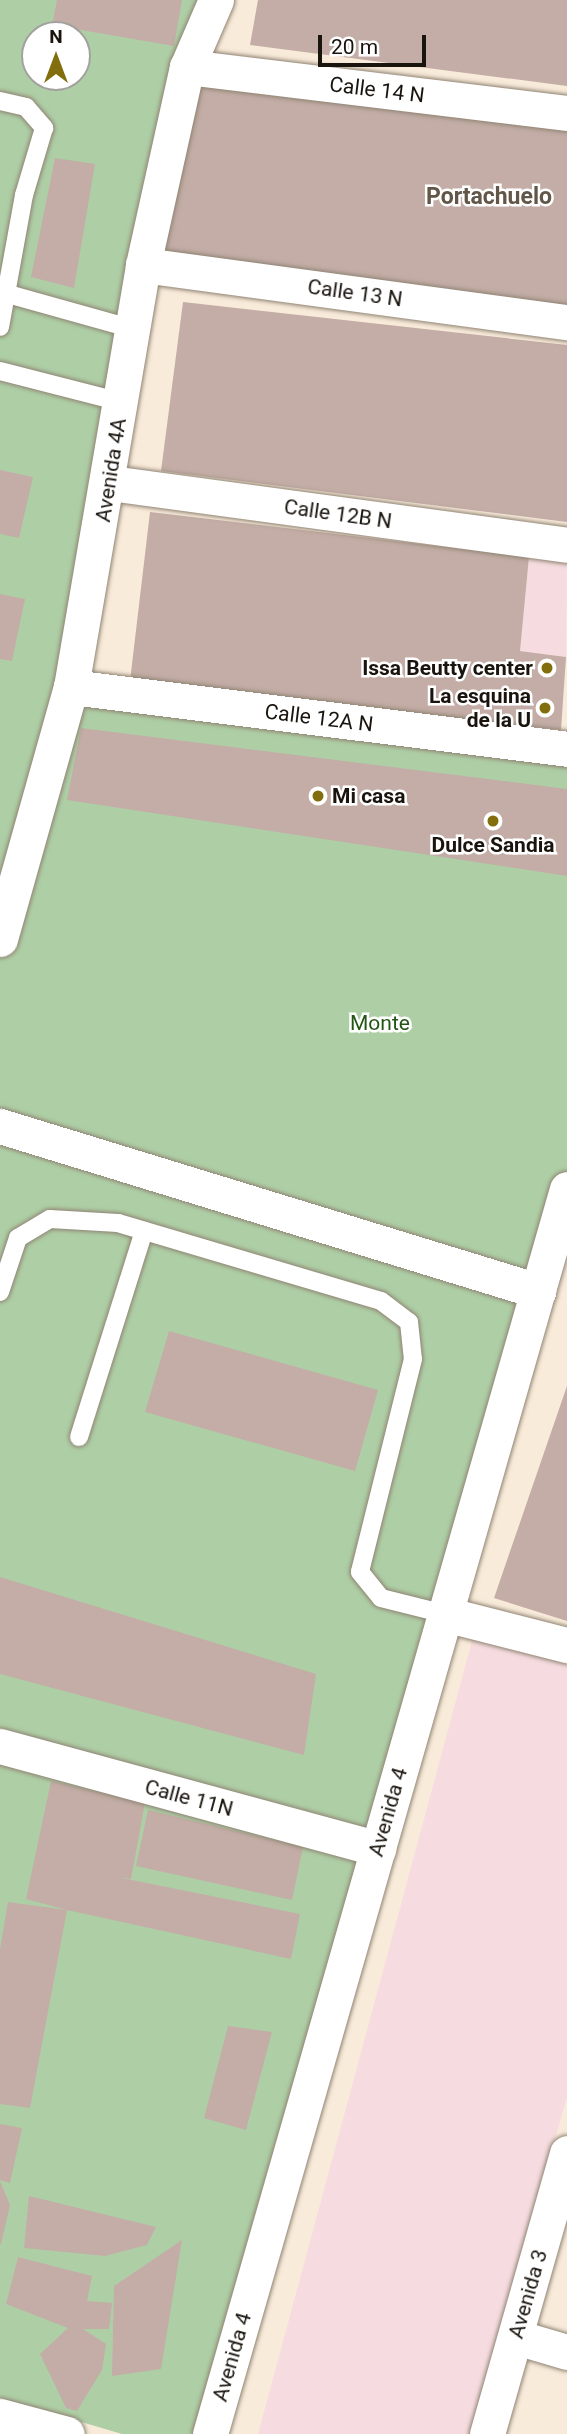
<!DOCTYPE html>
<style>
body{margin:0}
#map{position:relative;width:567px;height:2434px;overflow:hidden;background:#f9ebda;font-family:Roboto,sans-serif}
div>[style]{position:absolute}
.commercial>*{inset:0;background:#f6dce0}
.green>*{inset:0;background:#aecfa6}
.building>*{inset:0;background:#c3ada6}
.roads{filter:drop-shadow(0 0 2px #908474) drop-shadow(0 0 2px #908474)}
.service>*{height:18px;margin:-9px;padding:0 9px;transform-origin:9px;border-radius:9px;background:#fff}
.minor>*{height:35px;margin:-17.5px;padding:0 17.5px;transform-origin:17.5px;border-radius:17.5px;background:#fff}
.dots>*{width:19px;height:19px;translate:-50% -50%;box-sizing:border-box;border:4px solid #fff;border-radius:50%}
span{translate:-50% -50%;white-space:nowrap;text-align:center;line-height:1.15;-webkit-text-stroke:5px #fff;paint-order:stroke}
.street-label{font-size:21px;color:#19140e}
.poi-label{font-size:21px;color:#19140e;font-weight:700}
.right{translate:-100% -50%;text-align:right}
.left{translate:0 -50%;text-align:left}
.park-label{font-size:21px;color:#235614}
.neighbourhood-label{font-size:23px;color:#615647;font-weight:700}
.north{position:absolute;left:21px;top:21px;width:70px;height:70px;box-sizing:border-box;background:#fff;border:2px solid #a3a19f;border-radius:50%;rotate:0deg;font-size:19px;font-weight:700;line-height:28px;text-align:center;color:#19140e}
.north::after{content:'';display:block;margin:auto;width:24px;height:32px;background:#826e0c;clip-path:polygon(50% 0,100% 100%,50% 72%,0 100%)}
.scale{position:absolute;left:318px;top:35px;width:108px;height:32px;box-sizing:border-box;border:4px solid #19140e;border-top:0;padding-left:9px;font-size:21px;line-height:24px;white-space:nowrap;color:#19140e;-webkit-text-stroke:5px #fff;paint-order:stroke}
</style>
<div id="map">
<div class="commercial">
<i style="clip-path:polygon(529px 557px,567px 563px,566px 657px,520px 651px)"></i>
<i style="clip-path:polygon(475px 1630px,567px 1655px,567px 2097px,471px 2434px,258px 2434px)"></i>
</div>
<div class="green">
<i style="clip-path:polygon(evenodd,0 0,199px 0,71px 686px,567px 749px,567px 1193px,218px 2434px,122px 2434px,0 2398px,0 0,35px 35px,77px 35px,77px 77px,35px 77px,35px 35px)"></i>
</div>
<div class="building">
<i style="clip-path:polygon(57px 0,182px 0,174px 46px,52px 25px)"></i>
<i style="clip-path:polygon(258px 0,567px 0,567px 86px,250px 45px)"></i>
<i style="clip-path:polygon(196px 75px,567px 120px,567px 305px,161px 251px)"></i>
<i style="clip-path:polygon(55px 158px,95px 164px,74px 288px,31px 277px)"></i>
<i style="clip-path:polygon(183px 302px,567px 345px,567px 522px,161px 471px)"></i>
<i style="clip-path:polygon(0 470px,33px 477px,19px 538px,0 534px)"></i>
<i style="clip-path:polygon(150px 512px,529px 557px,520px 651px,566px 657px,561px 730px,130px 681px)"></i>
<i style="clip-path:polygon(0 594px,25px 599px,12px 661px,0 659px)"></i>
<i style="clip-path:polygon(81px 728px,567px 789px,567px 876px,67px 800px)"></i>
<i style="clip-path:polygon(169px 1331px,378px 1390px,355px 1471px,145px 1412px)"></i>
<i style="clip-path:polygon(567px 1386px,567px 1621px,494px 1598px)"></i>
<i style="clip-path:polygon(0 1577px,316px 1674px,304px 1755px,0 1674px)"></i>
<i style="clip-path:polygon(51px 1781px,145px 1803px,131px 1879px,117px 1877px,300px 1914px,291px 1959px,67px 1910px,30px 2108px,0 2104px,0 1949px,8px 1902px,67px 1910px,26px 1899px)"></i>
<i style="clip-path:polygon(148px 1810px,303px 1847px,292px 1900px,136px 1866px)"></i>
<i style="clip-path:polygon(228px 2026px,272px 2032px,246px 2130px,204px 2118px)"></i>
<i style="clip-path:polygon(0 2124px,22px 2128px,10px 2183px,0 2180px)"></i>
<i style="clip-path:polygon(0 2181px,10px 2205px,1px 2244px,0 2244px)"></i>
<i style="clip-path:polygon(29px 2196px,156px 2227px,147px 2245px,105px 2256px,24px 2248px)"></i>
<i style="clip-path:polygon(182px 2240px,161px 2369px,112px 2376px,114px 2286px)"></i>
<i style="clip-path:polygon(18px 2257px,92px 2276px,87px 2301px,112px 2303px,109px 2329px,83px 2329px,106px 2344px,102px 2370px,77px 2411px,66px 2408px,40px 2354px,68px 2328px,6px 2304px)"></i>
</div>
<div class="roads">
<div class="service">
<i style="left:0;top:101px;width:27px;rotate:13deg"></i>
<i style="left:26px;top:107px;width:28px;rotate:49deg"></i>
<i style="left:44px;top:128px;width:70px;rotate:106.6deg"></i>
<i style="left:24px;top:195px;width:134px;rotate:100.3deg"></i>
<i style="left:8px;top:294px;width:130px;rotate:15.6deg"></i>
<i style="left:0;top:371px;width:125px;rotate:14.4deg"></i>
<i style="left:0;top:1292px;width:57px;rotate:-71.6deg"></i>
<i style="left:18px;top:1238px;width:37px;rotate:-31deg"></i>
<i style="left:50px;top:1219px;width:68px;rotate:3.4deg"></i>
<i style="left:118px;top:1223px;width:274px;rotate:16.5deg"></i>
<i style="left:381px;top:1301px;width:35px;rotate:37deg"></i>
<i style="left:409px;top:1322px;width:37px;rotate:84deg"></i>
<i style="left:413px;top:1359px;width:219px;rotate:104deg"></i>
<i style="left:360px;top:1572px;width:33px;rotate:51deg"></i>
<i style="left:381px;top:1598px;width:66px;rotate:14deg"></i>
<i style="left:79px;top:1437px;width:216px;rotate:-72.5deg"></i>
</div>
<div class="minor">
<i style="left:187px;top:67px;width:383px;rotate:6.9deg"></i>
<i style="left:143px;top:265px;width:428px;rotate:7.7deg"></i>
<i style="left:110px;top:483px;width:461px;rotate:7.7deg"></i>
<i style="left:71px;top:687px;width:500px;rotate:7.1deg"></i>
<i style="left:0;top:939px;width:262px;rotate:-74.3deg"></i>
<i style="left:71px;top:687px;width:428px;rotate:-80.3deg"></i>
<i style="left:143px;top:265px;width:203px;rotate:-77.5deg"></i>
<i style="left:187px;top:67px;width:73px;rotate:-66.6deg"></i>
<i style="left:0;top:1126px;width:563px;rotate:17.05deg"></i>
<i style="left:445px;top:1614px;width:126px;rotate:14.3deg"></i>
<i style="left:0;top:1746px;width:392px;rotate:15.2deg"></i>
<i style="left:516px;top:2337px;width:53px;rotate:16.4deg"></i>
<i style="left:0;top:2416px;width:69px;rotate:15deg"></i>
<i style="left:210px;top:2434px;width:1295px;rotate:-74deg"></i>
<i style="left:487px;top:2434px;width:292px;rotate:-74.1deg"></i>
</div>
</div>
<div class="dots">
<i style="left:547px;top:668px;background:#826e0c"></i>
<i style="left:545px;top:708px;background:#826e0c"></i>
<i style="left:318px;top:796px;background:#826e0c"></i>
<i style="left:493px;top:821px;background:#826e0c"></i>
</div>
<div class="street-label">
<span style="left:377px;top:90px;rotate:7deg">Calle 14 N</span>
<span style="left:355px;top:293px;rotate:8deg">Calle 13 N</span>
<span style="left:111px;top:470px;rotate:-81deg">Avenida 4A</span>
<span style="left:338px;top:514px;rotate:8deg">Calle 12B N</span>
<span style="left:319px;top:718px;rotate:7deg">Calle 12A N</span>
<span style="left:189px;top:1798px;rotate:15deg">Calle 11N</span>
<span style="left:388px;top:1812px;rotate:-74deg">Avenida 4</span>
<span style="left:528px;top:2294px;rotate:-74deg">Avenida 3</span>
<span style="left:232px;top:2357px;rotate:-74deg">Avenida 4</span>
</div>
<div class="poi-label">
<span class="right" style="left:533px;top:668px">Issa Beutty center</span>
<span class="right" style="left:531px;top:708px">La esquina<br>de la U</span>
<span class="left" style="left:332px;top:796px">Mi casa</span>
<span style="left:493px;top:845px">Dulce Sandia</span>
</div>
<div class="park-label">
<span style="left:380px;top:1023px">Monte</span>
</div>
<div class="neighbourhood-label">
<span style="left:489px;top:197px">Portachuelo</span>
</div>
<div class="north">N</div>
<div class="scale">20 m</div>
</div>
